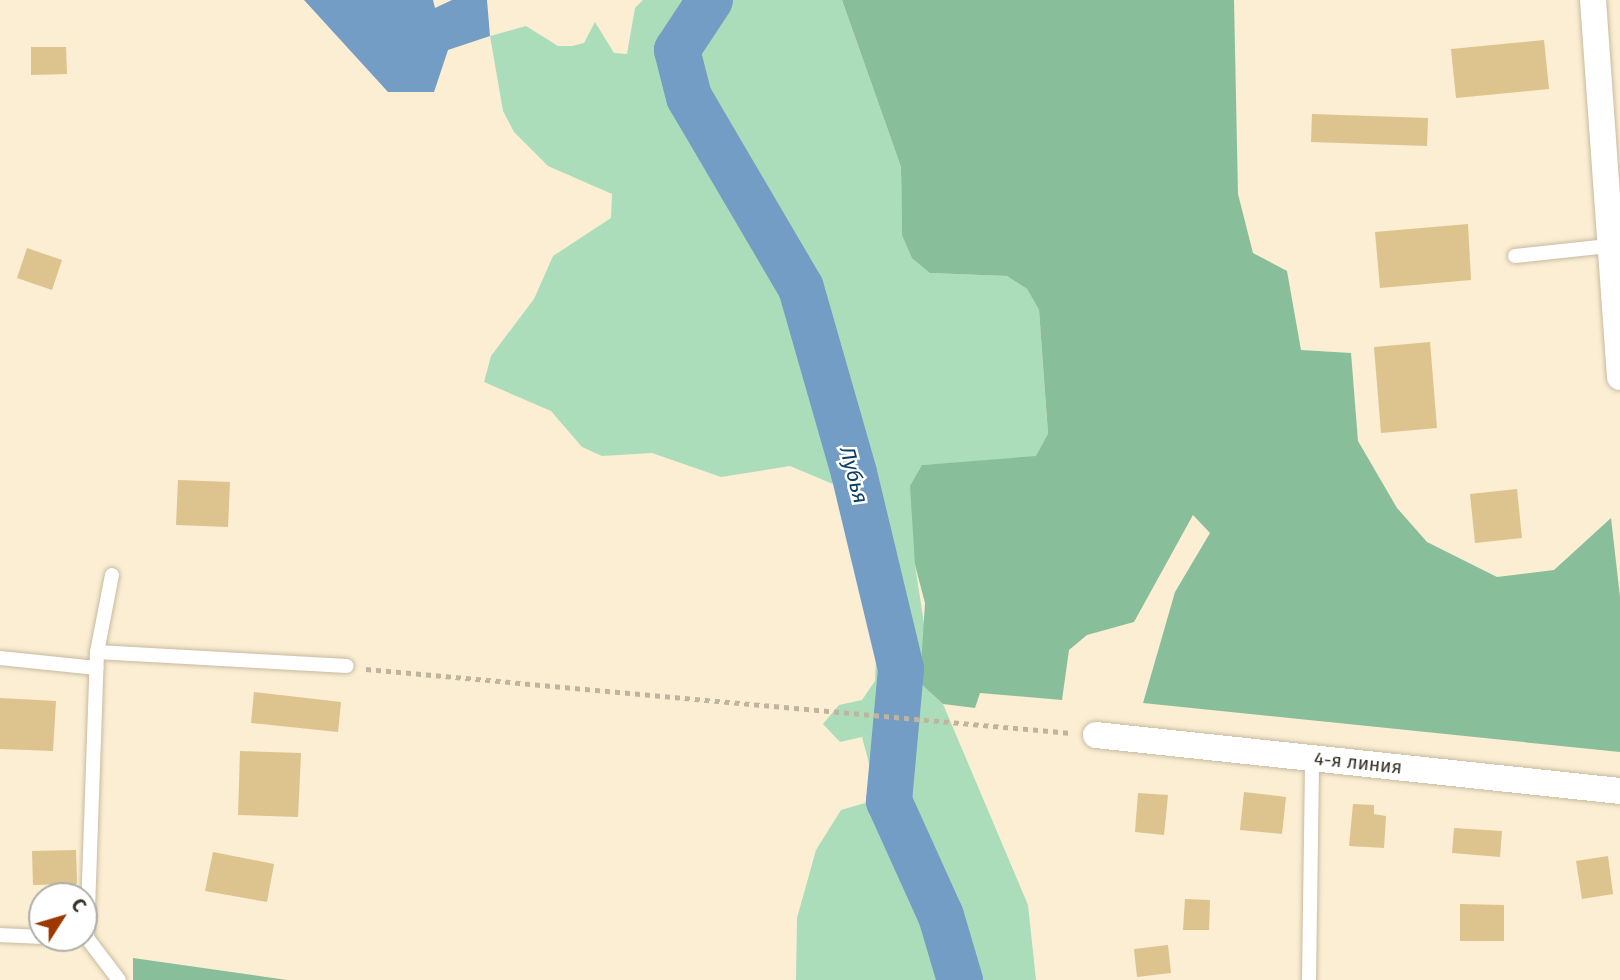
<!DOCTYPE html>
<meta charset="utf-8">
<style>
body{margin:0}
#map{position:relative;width:1620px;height:980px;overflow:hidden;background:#fbeed3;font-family:"Fira Sans",sans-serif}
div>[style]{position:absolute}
.green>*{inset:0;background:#abddbb}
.forest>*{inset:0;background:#89be9a}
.water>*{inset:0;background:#739dc5}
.river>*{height:46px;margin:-23px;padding:0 23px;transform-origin:23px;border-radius:23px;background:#739dc5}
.building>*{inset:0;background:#ddc38e}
.path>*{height:4.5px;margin-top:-2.25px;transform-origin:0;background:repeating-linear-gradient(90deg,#bfb59e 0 5px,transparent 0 10px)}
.roads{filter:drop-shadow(0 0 2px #c7baa0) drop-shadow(0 0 2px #c7baa0)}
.service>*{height:14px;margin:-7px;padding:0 7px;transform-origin:7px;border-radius:7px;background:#fff}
.minor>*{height:26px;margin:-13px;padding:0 13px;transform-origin:13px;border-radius:13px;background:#fff}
span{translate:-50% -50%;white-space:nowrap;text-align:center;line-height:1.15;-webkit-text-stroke:5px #fff;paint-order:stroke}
.street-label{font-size:19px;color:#363126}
.water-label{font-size:21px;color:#0c3e65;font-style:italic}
.north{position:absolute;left:28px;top:882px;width:70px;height:70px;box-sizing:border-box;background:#fff;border:2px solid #afada8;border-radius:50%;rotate:53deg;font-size:19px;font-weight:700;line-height:28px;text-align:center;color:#363126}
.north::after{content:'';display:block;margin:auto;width:24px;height:32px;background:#9c3800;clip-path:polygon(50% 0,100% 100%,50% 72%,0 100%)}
</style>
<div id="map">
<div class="green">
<i style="clip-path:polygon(643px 0,842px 0,901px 167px,902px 235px,930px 273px,1007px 276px,1027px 289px,1039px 310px,1048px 435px,1036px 457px,923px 465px,915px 565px,927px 643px,920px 683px,943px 704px,1028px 905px,1036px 980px,796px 980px,797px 918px,816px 850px,841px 810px,865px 803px,874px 782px,862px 737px,840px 742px,823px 724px,839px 705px,862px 700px,875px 681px,877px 636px,840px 487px,790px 466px,721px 477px,652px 453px,602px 456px,582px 447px,551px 411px,484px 382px,491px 356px,534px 299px,553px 256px,611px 218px,612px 194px,548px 166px,514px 132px,503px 111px,490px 36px,526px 26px,558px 46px,572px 46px,584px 43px,595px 22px,614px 53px,627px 54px,635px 8px)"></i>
</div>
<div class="forest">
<i style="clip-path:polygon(842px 0,1234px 0,1238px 194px,1253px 253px,1287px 271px,1301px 350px,1351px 353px,1358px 441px,1397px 508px,1427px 542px,1497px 577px,1554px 570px,1611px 518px,1620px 597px,1620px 752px,1143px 703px,1175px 592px,1210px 533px,1193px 515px,1134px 622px,1087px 635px,1069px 650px,1062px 700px,980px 693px,975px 708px,943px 704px,920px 683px,925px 603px,915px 565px,910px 486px,922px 465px,1036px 456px,1048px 434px,1039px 310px,1027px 289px,1007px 276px,930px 273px,912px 258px,902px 235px,901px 167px)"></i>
<i style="clip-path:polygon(133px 958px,287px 980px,133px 980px)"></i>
</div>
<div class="water">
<i style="clip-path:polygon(304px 0,433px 0,435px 8px,452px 0,487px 0,490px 36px,448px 50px,434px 92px,388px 92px)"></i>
</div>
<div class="river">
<i style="left:710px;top:0;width:60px;rotate:123.4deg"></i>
<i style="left:677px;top:50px;width:49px;rotate:75.7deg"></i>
<i style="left:689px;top:97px;width:221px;rotate:59.6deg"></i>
<i style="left:801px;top:288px;width:192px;rotate:74deg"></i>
<i style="left:854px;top:473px;width:202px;rotate:76.5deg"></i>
<i style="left:901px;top:669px;width:133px;rotate:95.2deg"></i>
<i style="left:889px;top:801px;width:126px;rotate:65.7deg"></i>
<i style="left:941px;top:916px;width:67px;rotate:73.5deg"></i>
</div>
<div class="building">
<i style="clip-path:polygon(1544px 40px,1549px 89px,1456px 98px,1451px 49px)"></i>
<i style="clip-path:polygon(31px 47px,66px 47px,67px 74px,31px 75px)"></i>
<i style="clip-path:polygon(1312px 114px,1428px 118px,1427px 146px,1311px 142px)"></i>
<i style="clip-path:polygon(1468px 224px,1471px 280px,1380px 288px,1375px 232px)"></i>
<i style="clip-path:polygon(27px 248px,62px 260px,52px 290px,17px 278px)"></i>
<i style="clip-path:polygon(1430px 342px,1437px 428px,1381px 433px,1374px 347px)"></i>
<i style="clip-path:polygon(178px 480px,230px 482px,228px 527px,176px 525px)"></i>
<i style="clip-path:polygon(1517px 489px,1522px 538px,1475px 543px,1470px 494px)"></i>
<i style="clip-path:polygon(254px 692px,341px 702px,338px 732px,251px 723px)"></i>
<i style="clip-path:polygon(0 698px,56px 701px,53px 751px,0 749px)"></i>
<i style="clip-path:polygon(240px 751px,301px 753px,298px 817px,238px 815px)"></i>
<i style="clip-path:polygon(1244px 792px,1286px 797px,1282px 834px,1240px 830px)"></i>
<i style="clip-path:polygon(1138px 793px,1168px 795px,1164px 835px,1135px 832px)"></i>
<i style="clip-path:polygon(1353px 804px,1374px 805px,1374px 814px,1386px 816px,1384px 848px,1349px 846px)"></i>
<i style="clip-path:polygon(1454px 828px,1502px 831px,1500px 857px,1452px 853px)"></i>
<i style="clip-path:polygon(76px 850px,77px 884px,33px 885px,32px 851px)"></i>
<i style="clip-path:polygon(213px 852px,274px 864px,267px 902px,205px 891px)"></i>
<i style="clip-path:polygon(1608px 856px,1613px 894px,1582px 899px,1576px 861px)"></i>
<i style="clip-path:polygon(1185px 899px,1210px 900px,1209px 930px,1183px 930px)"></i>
<i style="clip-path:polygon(1460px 904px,1504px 905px,1504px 941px,1460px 941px)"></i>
<i style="clip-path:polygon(1168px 945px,1171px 973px,1137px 977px,1134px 949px)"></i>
</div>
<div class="path">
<i style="left:366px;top:669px;width:708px;rotate:5.19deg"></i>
</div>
<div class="roads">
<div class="service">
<i style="left:1515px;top:256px;width:94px;rotate:-6.1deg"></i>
<i style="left:112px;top:575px;width:78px;rotate:101deg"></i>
<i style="left:97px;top:652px;width:286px;rotate:92deg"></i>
<i style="left:87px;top:938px;width:53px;rotate:52.7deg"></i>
<i style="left:97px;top:652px;width:250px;rotate:3.2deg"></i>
<i style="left:0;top:658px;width:97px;rotate:5.9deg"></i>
<i style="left:0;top:935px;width:42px;rotate:2.7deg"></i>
<i style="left:1309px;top:980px;width:222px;rotate:-89.2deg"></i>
</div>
<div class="minor">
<i style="left:1593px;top:0;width:378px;rotate:85.9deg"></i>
<i style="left:1096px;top:735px;width:527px;rotate:6.1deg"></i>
</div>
</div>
<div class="street-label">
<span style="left:1358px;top:763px;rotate:6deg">4-я линия</span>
</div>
<div class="water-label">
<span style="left:854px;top:475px;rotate:75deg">Лубья</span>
</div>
<div class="north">С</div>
</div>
